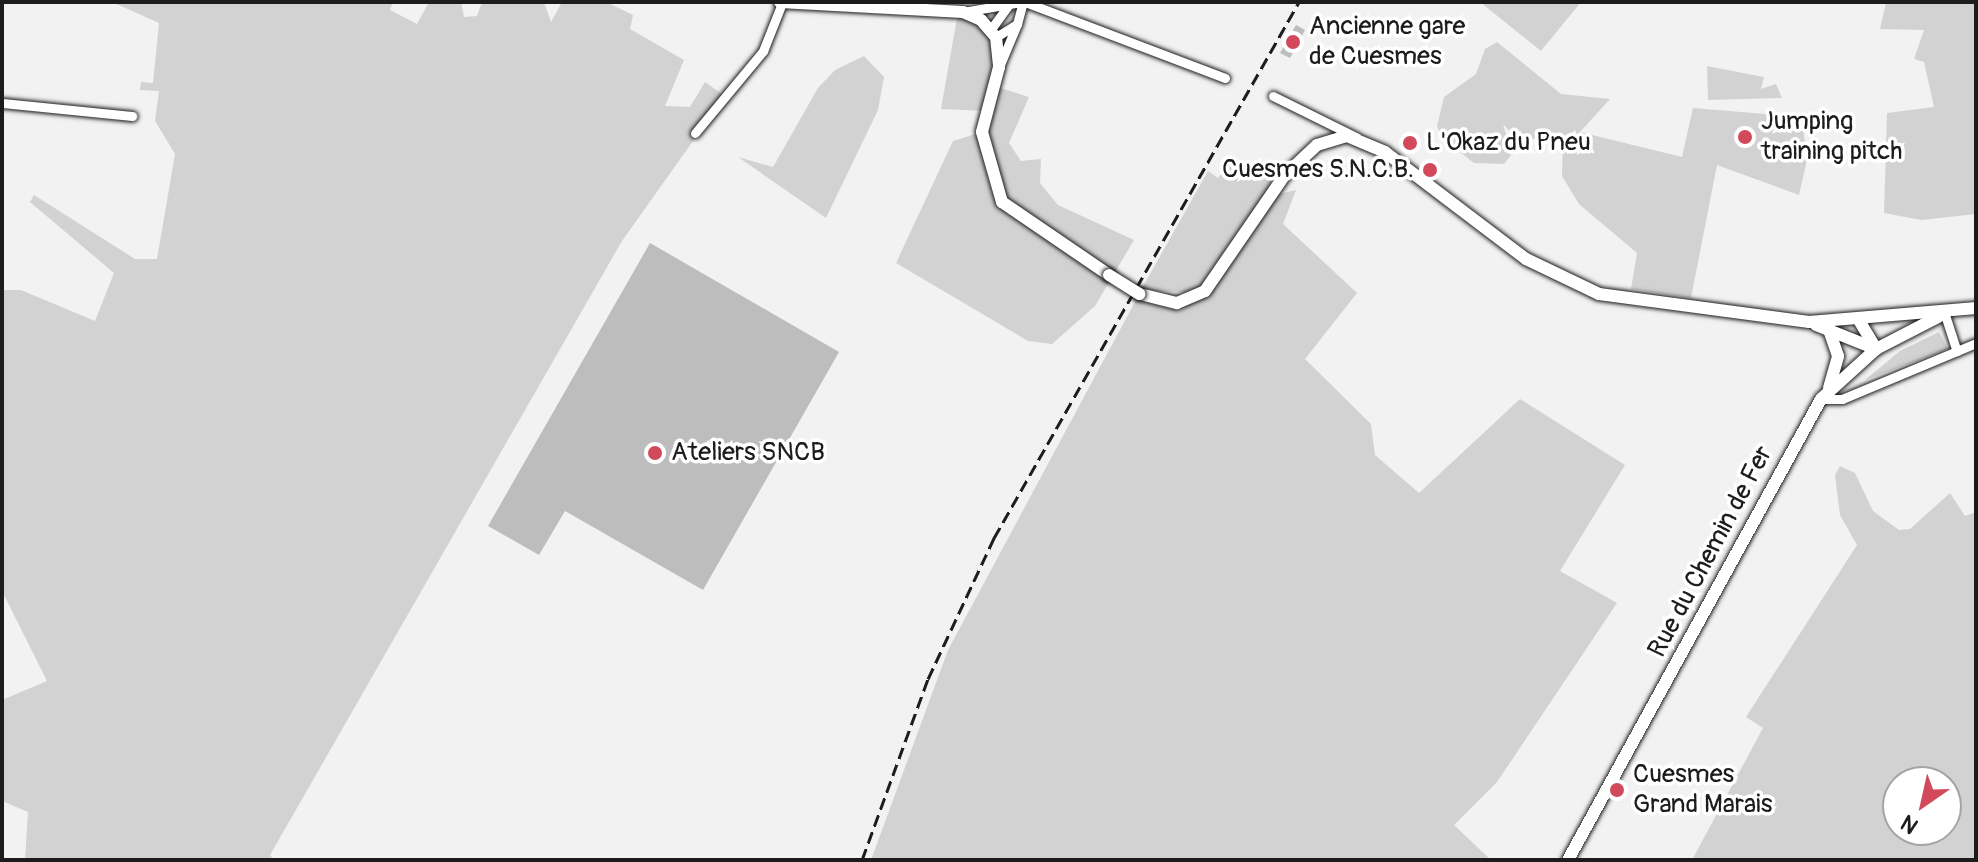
<!DOCTYPE html>
<style>
body{margin:0}
#map{position:relative;width:1978px;height:862px;overflow:hidden;background:#f2f2f2;font-family:Pangolin,sans-serif}
div>[style]{position:absolute}
.green>*{inset:0;background:#d2d2d2}
.building>*{inset:0;background:#bdbdbd}
.roads{filter:drop-shadow(0 0 2px #1c1c1c) drop-shadow(0 0 2px #1c1c1c)}
.street>*{height:9px;margin:-4.5px;padding:0 4.5px;transform-origin:4.5px;border-radius:4.5px;background:#fff}
.secondary>*{height:12px;margin:-6px;padding:0 6px;transform-origin:6px;border-radius:6px;background:#fff}
.rail>*{height:3px;margin-top:-1.5px;transform-origin:0;background:repeating-linear-gradient(90deg,#1c1c1c 0 12px,transparent 0 18px)}
.bridges{filter:drop-shadow(0 0 2px #1c1c1c) drop-shadow(0 0 2px #1c1c1c)}
.secondary-bridge>*{height:12px;margin:-6px;padding:0 6px;transform-origin:6px;border-radius:6px;background:#fff}
.dots>*{width:22px;height:22px;translate:-50% -50%;box-sizing:border-box;border:4px solid #fff;border-radius:50%}
span{translate:-50% -50%;white-space:nowrap;text-align:center;line-height:1.15;-webkit-text-stroke:7px #fff;paint-order:stroke}
.poi-label{font-size:26px;color:#1c1c1c}
.left{translate:0 -50%;text-align:left}
.right{translate:-100% -50%;text-align:right}
.street-label{font-size:26px;color:#1c1c1c}
.frame{position:absolute;inset:0;border:4px solid #1c1c1c;pointer-events:none}
.north{position:absolute;left:1882px;top:766px;width:80px;height:80px;box-sizing:border-box;background:#fff;border:2px solid #a4a4a4;border-radius:50%;rotate:214deg;font-size:22px;font-weight:700;line-height:32px;text-align:center;color:#1c1c1c}
.north::after{content:'';display:block;margin:auto;width:28px;height:36px;background:#d1495b;clip-path:polygon(50% 0,100% 100%,50% 72%,0 100%)}
</style>
<div id="map">
<div class="green">
<i style="clip-path:polygon(112px 2px,393px 2px,390px 10px,417px 24px,429px 2px,461px 2px,464px 17px,477px 16px,482px 2px,544px 2px,551px 22px,562px 2px,606px 2px,633px 15px,630px 29px,684px 60px,665px 106px,690px 107px,705px 82px,725px 96px,622px 241px,270px 855px,274px 860px,25px 860px,28px 812px,2px 801px,2px 700px,47px 681px,2px 591px,2px 290px,21px 290px,95px 321px,114px 273px,30px 202px,34px 195px,135px 259px,157px 259px,175px 154px,155px 121px,159px 91px,140px 90px,141px 82px,153px 83px,159px 23px)"></i>
<i style="clip-path:polygon(1480px 2px,1581px 2px,1541px 51px)"></i>
<i style="clip-path:polygon(1886px 2px,1976px 2px,1976px 214px,1921px 220px,1884px 213px,1887px 113px,1934px 107px,1924px 62px,1914px 59px,1924px 30px,1880px 29px)"></i>
<i style="clip-path:polygon(958px 12px,991px 29px,994px 86px,1029px 97px,1009px 143px,1021px 161px,1041px 159px,1040px 183px,1058px 205px,1134px 240px,1095px 306px,1052px 344px,1028px 341px,896px 263px,953px 141px,982px 132px,986px 111px,941px 109px)"></i>
<i style="clip-path:polygon(1497px 42px,1561px 94px,1610px 99px,1580px 132px,1682px 157px,1693px 108px,1802px 117px,1807px 160px,1799px 195px,1717px 165px,1691px 298px,1631px 289px,1637px 253px,1579px 204px,1562px 176px,1563px 137px,1518px 140px,1503px 124px,1512px 154px,1504px 164px,1474px 163px,1442px 138px,1437px 126px,1444px 97px,1476px 74px,1485px 49px)"></i>
<i style="clip-path:polygon(864px 56px,884px 77px,878px 110px,826px 218px,738px 157px,773px 167px,818px 88px,835px 70px)"></i>
<i style="clip-path:polygon(1707px 66px,1764px 77px,1761px 89px,1776px 84px,1782px 98px,1708px 100px)"></i>
<i style="clip-path:polygon(1234px 159px,1274px 170px,1267px 197px,1296px 190px,1283px 224px,1357px 293px,1305px 359px,1371px 424px,1375px 455px,1419px 493px,1520px 399px,1625px 465px,1560px 571px,1617px 603px,1497px 782px,1454px 825px,1491px 860px,871px 860px,948px 650px,1136px 300px,1180px 311px,1204px 293px,1141px 290px,1208px 171px,1218px 178px)"></i>
<i style="clip-path:polygon(1939px 332px,1948px 349px,1865px 380px,1900px 351px)"></i>
<i style="clip-path:polygon(evenodd,1840px 466px,1855px 473px,1873px 511px,1899px 530px,1910px 529px,1950px 493px,1965px 516px,1976px 512px,1976px 860px,1692px 860px,1763px 728px,1746px 717px,1857px 545px,1840px 515px,1835px 475px,1840px 466px,1898px 782px,1946px 782px,1946px 830px,1898px 830px,1898px 782px)"></i>
</div>
<div class="building">
<i style="clip-path:polygon(1296px 25px,1305px 30px,1290px 58px,1280px 53px)"></i>
<i style="clip-path:polygon(650px 243px,839px 352px,703px 590px,565px 511px,539px 555px,488px 526px)"></i>
</div>
<div class="roads">
<div class="street">
<i style="left:1025px;top:2px;width:214px;rotate:20.8deg"></i>
<i style="left:963px;top:12px;width:59px;rotate:-9.8deg"></i>
<i style="left:991px;top:29px;width:29px;rotate:-54deg"></i>
<i style="left:996px;top:37px;width:25px;rotate:-32deg"></i>
<i style="left:1017px;top:24px;width:23px;rotate:-75deg"></i>
<i style="left:999px;top:67px;width:47px;rotate:-67.3deg"></i>
<i style="left:1273px;top:96px;width:93px;rotate:26.3deg"></i>
<i style="left:2px;top:103px;width:131px;rotate:5.7deg"></i>
<i style="left:695px;top:133px;width:107px;rotate:-50.3deg"></i>
<i style="left:763px;top:51px;width:52px;rotate:-68.4deg"></i>
<i style="left:1945px;top:315px;width:38px;rotate:72deg"></i>
<i style="left:1821px;top:399px;width:21px"></i>
<i style="left:1842px;top:399px;width:145px;rotate:-22.7deg"></i>
</div>
<div class="secondary">
<i style="left:780px;top:2px;width:183px;rotate:3.1deg"></i>
<i style="left:963px;top:12px;width:20px;rotate:24deg"></i>
<i style="left:981px;top:20px;width:23px;rotate:49deg"></i>
<i style="left:996px;top:37px;width:30px;rotate:84deg"></i>
<i style="left:999px;top:67px;width:67px;rotate:104.7deg"></i>
<i style="left:982px;top:132px;width:73px;rotate:74.1deg"></i>
<i style="left:1002px;top:202px;width:130px;rotate:34.3deg"></i>
<i style="left:1140px;top:294px;width:38px;rotate:14deg"></i>
<i style="left:1177px;top:303px;width:30px;rotate:-23deg"></i>
<i style="left:1205px;top:291px;width:140px;rotate:-55.5deg"></i>
<i style="left:1284px;top:176px;width:45px;rotate:-43.2deg"></i>
<i style="left:1317px;top:145px;width:31px;rotate:-17deg"></i>
<i style="left:1347px;top:136px;width:41px;rotate:22.8deg"></i>
<i style="left:1385px;top:152px;width:177px;rotate:37.2deg"></i>
<i style="left:1526px;top:259px;width:81px;rotate:25.6deg"></i>
<i style="left:1599px;top:294px;width:212px;rotate:7.6deg"></i>
<i style="left:1809px;top:322px;width:168px;rotate:-4.8deg"></i>
<i style="left:1860px;top:322px;width:31px;rotate:59deg"></i>
<i style="left:1816px;top:325px;width:65px;rotate:21.8deg"></i>
<i style="left:1829px;top:388px;width:33px;rotate:-74deg"></i>
<i style="left:1838px;top:356px;width:28px;rotate:-109deg"></i>
<i style="left:1568px;top:860px;width:526px;rotate:-61.24deg"></i>
<i style="left:1821px;top:399px;width:74px;rotate:-42.3deg"></i>
<i style="left:1876px;top:349px;width:70px;rotate:-27.3deg"></i>
</div>
</div>
<div class="rail">
<i style="left:862px;top:860px;width:193px;rotate:-70deg"></i>
<i style="left:928px;top:679px;width:156px;rotate:-64.9deg"></i>
<i style="left:994px;top:538px;width:617px;rotate:-60.36deg"></i>
</div>
<div class="bridges">
<div class="secondary-bridge">
<i style="left:1109px;top:275px;width:36px;rotate:32deg"></i>
</div>
</div>
<div class="dots">
<i style="left:1293px;top:42px;background:#d1495b"></i>
<i style="left:1745px;top:137px;background:#d1495b"></i>
<i style="left:1410px;top:143px;background:#d1495b"></i>
<i style="left:1430px;top:170px;background:#d1495b"></i>
<i style="left:655px;top:453px;background:#d1495b"></i>
<i style="left:1617px;top:790px;background:#d1495b"></i>
</div>
<div class="poi-label">
<span class="left" style="left:1309px;top:42px">Ancienne gare<br>de Cuesmes</span>
<span class="left" style="left:1761px;top:137px">Jumping<br>training pitch</span>
<span class="left" style="left:1426px;top:143px">L'Okaz du Pneu</span>
<span class="right" style="left:1414px;top:170px">Cuesmes S.N.C.B.</span>
<span class="left" style="left:671px;top:453px">Ateliers SNCB</span>
<span class="left" style="left:1633px;top:790px">Cuesmes<br>Grand Marais</span>
</div>
<div class="street-label">
<span style="left:1711px;top:552px;rotate:-62deg">Rue du Chemin de Fer</span>
</div>
<div class="frame"></div>
<div class="north">N</div>
</div>
